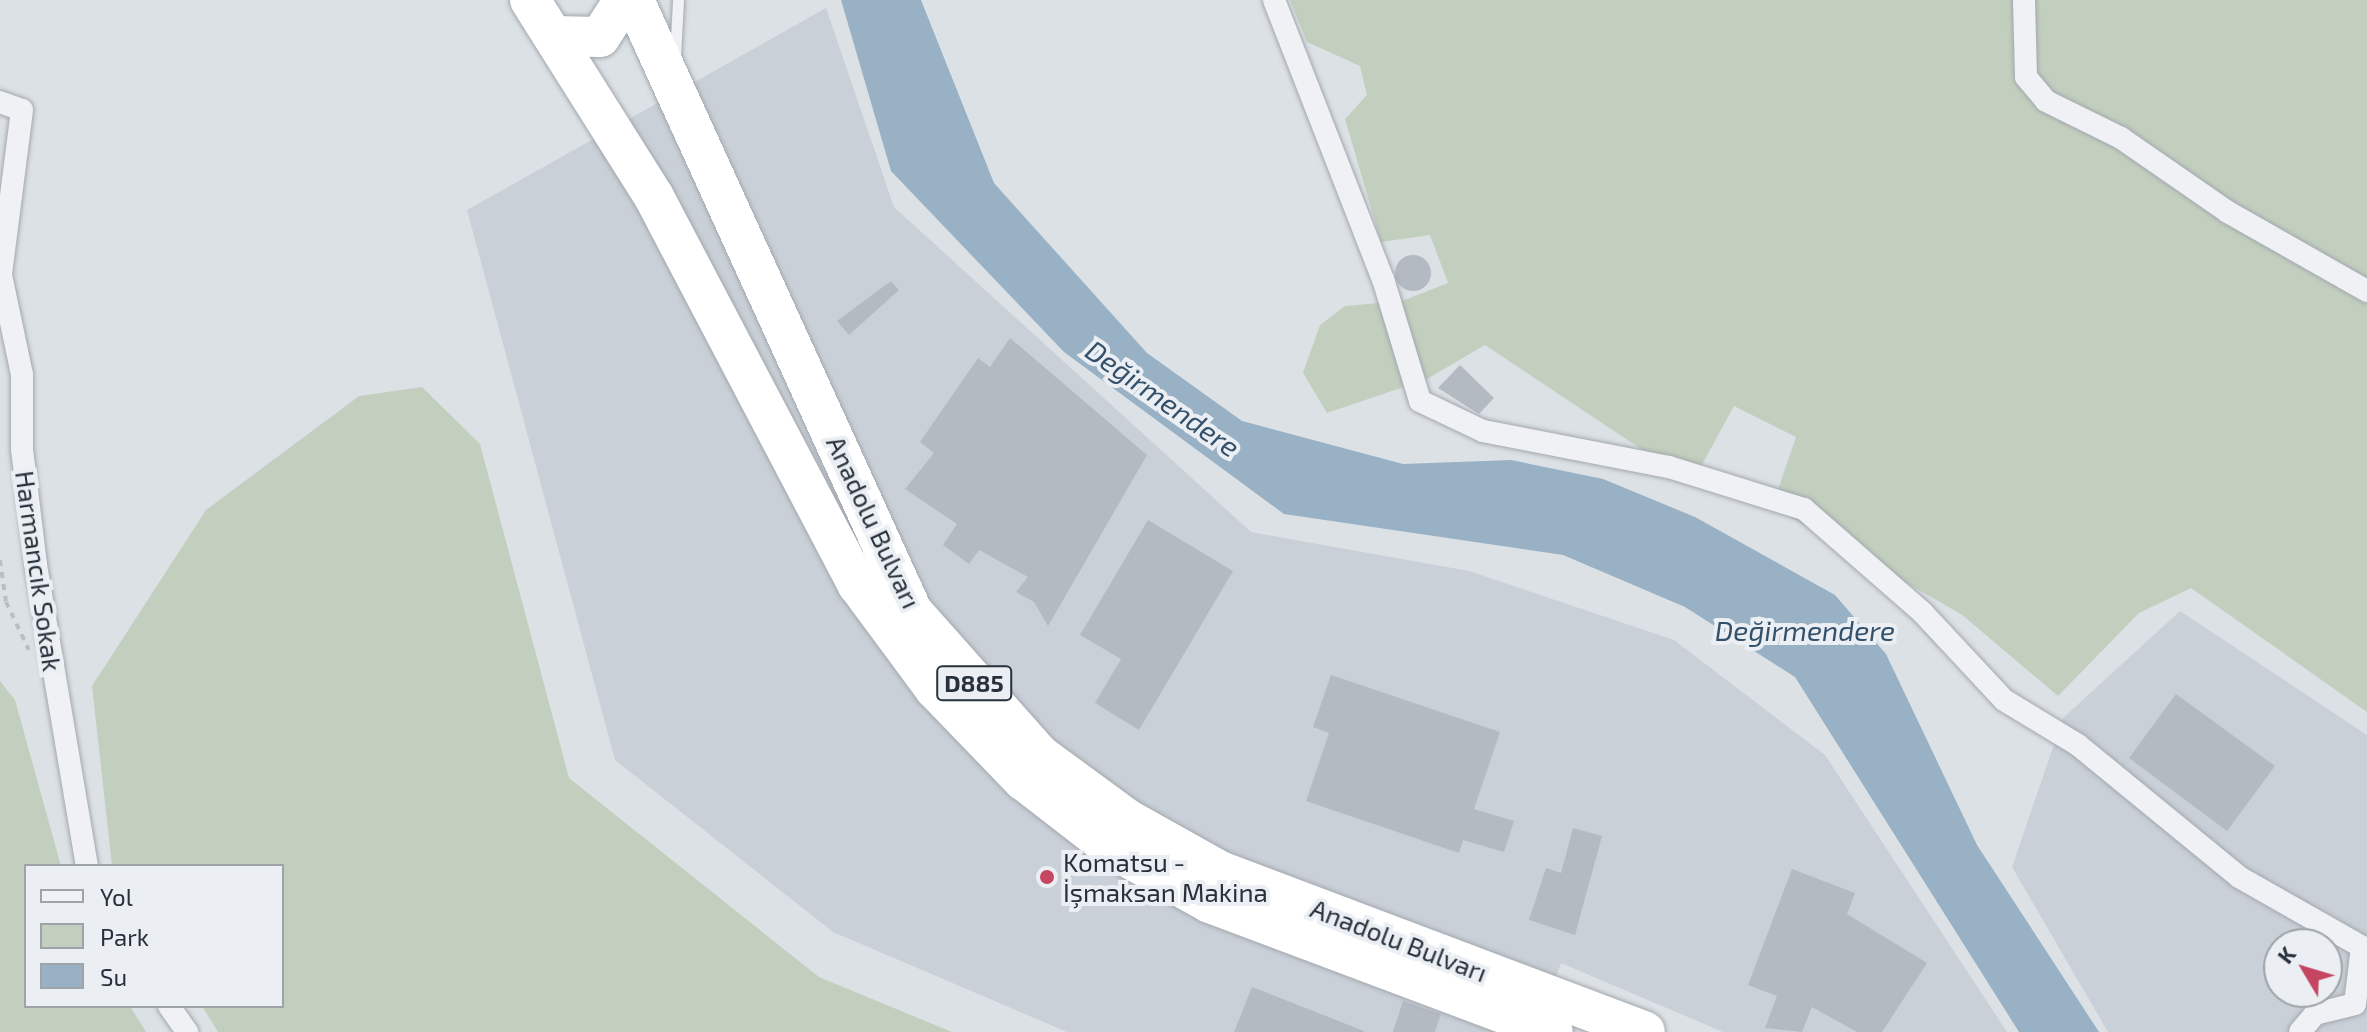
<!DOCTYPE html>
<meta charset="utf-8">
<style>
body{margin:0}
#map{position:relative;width:2367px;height:1032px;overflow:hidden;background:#dce1e5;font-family:"Exo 2",sans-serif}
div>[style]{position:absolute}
.built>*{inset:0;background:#cad0d7}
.green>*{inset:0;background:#c3cfbe}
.water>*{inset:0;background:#99b1c4}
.building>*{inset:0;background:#b4bac2}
.round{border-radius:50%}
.path>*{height:4px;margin-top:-2px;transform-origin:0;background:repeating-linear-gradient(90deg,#bbbfc4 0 6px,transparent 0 12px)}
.roads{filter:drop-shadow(0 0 2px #a2a8af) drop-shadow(0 0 2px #a2a8af)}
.lane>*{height:11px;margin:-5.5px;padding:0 5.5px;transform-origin:5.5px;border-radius:5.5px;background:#eff1f4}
.street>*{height:22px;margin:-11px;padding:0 11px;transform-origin:11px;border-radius:11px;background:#eff1f4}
.highway>*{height:40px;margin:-20px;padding:0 20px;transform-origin:20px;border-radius:20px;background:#fff}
.dots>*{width:22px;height:22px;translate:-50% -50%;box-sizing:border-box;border:4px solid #ebeff3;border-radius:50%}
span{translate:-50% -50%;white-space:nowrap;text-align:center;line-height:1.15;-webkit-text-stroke:8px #ebeff3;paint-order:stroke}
.shield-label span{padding:2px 6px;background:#ebeff3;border:2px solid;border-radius:6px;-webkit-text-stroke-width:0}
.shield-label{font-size:24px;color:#27303b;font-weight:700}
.street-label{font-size:26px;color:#27303b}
.poi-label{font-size:26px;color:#27303b}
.left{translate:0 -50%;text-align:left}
.water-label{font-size:28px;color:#34516c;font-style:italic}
.legend{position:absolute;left:24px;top:864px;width:260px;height:144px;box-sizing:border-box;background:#ebeff3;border:2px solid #9da3a9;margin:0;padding:10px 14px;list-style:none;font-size:24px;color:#27303b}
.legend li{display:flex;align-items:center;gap:16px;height:40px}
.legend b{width:40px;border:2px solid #9da3a9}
.north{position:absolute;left:2263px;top:928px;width:80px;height:80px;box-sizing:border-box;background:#ebeff3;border:2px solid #9da3a9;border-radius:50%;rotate:308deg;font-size:22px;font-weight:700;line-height:32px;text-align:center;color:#27303b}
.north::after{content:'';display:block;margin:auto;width:28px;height:36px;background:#c64662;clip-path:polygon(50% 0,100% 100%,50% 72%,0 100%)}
</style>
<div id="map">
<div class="built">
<i style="clip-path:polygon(826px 8px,894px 207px,1251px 532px,1469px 571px,1674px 640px,1825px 755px,2007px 1032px,1723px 1032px,1561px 963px,1536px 1032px,1067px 1032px,833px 932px,615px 760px,467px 210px)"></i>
<i style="clip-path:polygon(evenodd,2180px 611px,2367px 735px,2367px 1032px,2108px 1032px,2012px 867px,2063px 718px,2180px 611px,2279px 944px,2327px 944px,2327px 992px,2279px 992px,2279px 944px)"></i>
</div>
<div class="green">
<i style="clip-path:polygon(1290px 0,2367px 0,2367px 712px,2191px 588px,2139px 613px,2058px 696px,1961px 614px,1772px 507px,1796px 437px,1734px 406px,1692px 483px,1485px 345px,1427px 379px,1327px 413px,1303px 373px,1320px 325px,1345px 306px,1402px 301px,1448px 283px,1430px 235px,1381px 242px,1345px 119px,1367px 95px,1360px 66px,1307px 42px)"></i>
<i style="clip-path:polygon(422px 387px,480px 444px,569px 778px,819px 977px,952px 1032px,218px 1032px,202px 1006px,282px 1006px,282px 866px,112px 866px,92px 686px,206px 510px,359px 396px)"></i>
<i style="clip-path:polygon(0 681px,15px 700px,61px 866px,26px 866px,26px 1006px,130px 1006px,146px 1032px,0 1032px)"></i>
</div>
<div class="water">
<i style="clip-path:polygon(841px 0,921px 0,994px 183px,1147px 353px,1242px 421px,1403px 464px,1511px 460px,1603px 479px,1695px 517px,1835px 595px,1886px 654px,1977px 845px,2099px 1032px,2019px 1032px,1795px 677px,1685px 607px,1563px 555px,1284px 514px,1064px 352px,891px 171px)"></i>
</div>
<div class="building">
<i class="round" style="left:1395px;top:255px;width:36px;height:36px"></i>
<i style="clip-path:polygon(891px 281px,899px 290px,849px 335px,837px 321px)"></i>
<i style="clip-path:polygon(1010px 338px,1147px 455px,1048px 626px,1034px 602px,1016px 592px,1028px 577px,979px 550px,969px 564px,943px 545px,957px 524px,905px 489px,934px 453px,920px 442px,978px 358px,990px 367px)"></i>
<i style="clip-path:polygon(1460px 365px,1494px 398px,1479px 414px,1438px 388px)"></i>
<i style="clip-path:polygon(1148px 520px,1233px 571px,1139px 730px,1095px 703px,1121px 659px,1080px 635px)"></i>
<i style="clip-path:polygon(1331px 675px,1500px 732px,1474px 809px,1514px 821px,1504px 852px,1463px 840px,1459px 853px,1306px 801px,1329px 733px,1313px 727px)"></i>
<i style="clip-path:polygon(2176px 694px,2275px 766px,2227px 831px,2129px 758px)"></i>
<i style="clip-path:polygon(1573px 828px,1602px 836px,1575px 935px,1529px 920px,1546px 868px,1561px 873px)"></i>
<i style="clip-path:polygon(1792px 869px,1855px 893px,1847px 914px,1927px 963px,1882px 1032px,1857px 1032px,1812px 1007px,1802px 1032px,1765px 1028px,1777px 996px,1748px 985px)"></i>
<i style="clip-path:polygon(1252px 987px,1364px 1031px,1364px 1032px,1234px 1032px)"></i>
<i style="clip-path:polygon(1403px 1001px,1441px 1014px,1435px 1032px,1393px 1032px)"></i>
</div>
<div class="path">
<i style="left:0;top:560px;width:42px;rotate:81.9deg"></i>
<i style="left:6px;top:602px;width:53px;rotate:64.4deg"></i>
</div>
<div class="roads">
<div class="lane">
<i style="left:675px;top:56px;width:56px;rotate:-86.9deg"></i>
</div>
<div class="street">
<i style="left:1274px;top:0;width:300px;rotate:68.7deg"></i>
<i style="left:1383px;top:279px;width:127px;rotate:73.1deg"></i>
<i style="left:1420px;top:401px;width:70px;rotate:25.5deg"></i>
<i style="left:1483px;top:431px;width:189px;rotate:11deg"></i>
<i style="left:1669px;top:467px;width:141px;rotate:17.3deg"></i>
<i style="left:1804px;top:509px;width:157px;rotate:41.1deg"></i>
<i style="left:1922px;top:612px;width:120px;rotate:47deg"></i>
<i style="left:2004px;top:700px;width:87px;rotate:31.3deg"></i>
<i style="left:2078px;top:745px;width:208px;rotate:39.3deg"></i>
<i style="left:2239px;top:877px;width:142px;rotate:29.6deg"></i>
<i style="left:2362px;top:947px;width:57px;rotate:97deg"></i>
<i style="left:2355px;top:1004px;width:41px;rotate:166deg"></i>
<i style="left:2315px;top:1014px;width:23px;rotate:130deg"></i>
<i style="left:2024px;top:0;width:77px;rotate:88.5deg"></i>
<i style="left:2026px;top:77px;width:31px;rotate:50deg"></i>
<i style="left:2046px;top:101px;width:84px;rotate:26.3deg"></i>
<i style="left:2121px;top:138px;width:130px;rotate:34.7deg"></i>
<i style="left:2228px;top:212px;width:160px;rotate:29.6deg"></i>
<i style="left:0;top:102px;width:23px;rotate:20deg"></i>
<i style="left:22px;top:110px;width:166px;rotate:97.3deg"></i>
<i style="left:1px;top:275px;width:102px;rotate:78.1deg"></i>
<i style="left:22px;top:375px;width:74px;rotate:90deg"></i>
<i style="left:22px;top:449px;width:117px;rotate:83.1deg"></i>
<i style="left:36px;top:565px;width:305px;rotate:80.4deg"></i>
<i style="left:169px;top:1006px;width:32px;rotate:55deg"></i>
</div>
<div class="highway">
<i style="left:530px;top:0;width:233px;rotate:57.8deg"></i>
<i style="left:654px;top:197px;width:438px;rotate:62.3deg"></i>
<i style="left:858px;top:585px;width:129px;rotate:53.5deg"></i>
<i style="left:935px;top:689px;width:127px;rotate:46deg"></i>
<i style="left:1023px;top:780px;width:111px;rotate:37.7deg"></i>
<i style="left:1111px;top:848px;width:113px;rotate:29.1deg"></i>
<i style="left:1210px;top:903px;width:366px;rotate:20.6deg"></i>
<i style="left:634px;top:0;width:671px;rotate:65.53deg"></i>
<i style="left:912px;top:611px;width:193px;rotate:48.4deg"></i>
<i style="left:1040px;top:755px;width:108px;rotate:36.3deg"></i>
<i style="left:1127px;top:819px;width:107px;rotate:29.2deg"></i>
<i style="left:1220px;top:871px;width:454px;rotate:20.7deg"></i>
<i style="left:553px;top:36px;width:47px;rotate:1.2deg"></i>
<i style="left:600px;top:37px;width:44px;rotate:-57deg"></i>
</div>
</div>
<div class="dots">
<i style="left:1047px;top:877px;background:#c64662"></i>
</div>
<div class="shield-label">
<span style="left:974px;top:683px">D885</span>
</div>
<div class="street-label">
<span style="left:874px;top:522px;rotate:65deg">Anadolu Bulvarı</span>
<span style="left:39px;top:571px;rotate:82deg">Harmancık Sokak</span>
<span style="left:1399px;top:940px;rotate:21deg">Anadolu Bulvarı</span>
</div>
<div class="poi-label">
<span class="left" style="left:1063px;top:877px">Komatsu -<br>İşmaksan Makina</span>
</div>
<div class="water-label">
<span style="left:1163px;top:398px;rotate:35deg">Değirmendere</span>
<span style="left:1805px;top:630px">Değirmendere</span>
</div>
<ul class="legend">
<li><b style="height:10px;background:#eff1f4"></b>Yol</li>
<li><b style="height:22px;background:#c3cfbe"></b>Park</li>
<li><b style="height:22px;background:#99b1c4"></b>Su</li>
</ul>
<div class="north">K</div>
</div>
